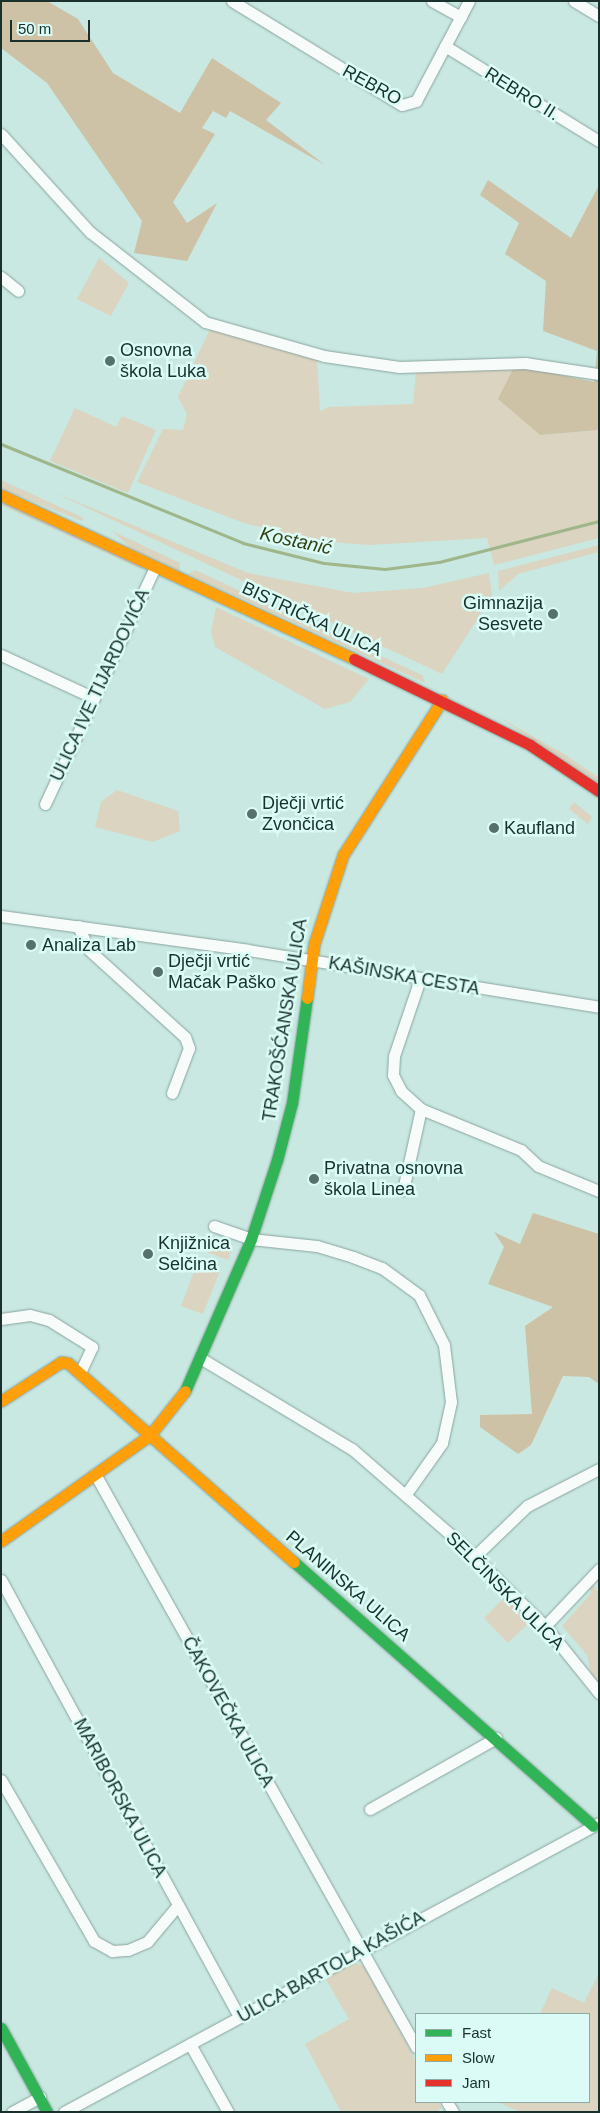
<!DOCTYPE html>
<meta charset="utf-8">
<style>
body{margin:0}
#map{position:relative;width:600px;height:2113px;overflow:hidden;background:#c8e8e1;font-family:Arial,sans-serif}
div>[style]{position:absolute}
.green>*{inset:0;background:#dbd4c0}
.forest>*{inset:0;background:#cec2a6}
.stream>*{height:3px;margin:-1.5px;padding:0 1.5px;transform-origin:1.5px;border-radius:1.5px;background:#9fb58a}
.roads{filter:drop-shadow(0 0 1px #8aa39e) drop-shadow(0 0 1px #8aa39e)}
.street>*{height:11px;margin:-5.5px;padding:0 5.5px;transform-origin:5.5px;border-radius:5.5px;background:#f7fcfa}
.fast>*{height:11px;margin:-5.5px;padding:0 5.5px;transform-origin:5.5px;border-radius:5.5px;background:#30b455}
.slow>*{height:11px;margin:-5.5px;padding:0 5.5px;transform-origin:5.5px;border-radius:5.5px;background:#ff9f0a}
.jam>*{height:11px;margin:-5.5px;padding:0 5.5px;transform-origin:5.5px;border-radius:5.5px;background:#e5322d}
.dots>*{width:14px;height:14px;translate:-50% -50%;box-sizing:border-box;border:2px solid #dbfcf6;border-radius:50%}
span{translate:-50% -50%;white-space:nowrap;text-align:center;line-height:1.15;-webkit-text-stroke:5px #dbfcf6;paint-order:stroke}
.street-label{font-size:18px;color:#19302c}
.poi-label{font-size:18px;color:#19302c}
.left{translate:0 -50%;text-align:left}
.right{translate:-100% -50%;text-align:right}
.water-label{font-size:19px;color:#354014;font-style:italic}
.frame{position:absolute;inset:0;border:2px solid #19302c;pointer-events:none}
.legend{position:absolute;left:415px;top:2013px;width:175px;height:90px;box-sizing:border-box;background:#dbfcf6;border:1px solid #8daaa5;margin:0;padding:6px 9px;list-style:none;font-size:15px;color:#19302c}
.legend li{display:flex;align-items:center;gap:10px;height:25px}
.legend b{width:25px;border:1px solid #8daaa5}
.scale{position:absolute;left:10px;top:20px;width:80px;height:22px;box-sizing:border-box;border:2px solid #19302c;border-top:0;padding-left:6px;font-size:15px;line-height:18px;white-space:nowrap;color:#19302c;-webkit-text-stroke:4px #dbfcf6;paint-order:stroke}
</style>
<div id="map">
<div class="green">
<i style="clip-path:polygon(99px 258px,129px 283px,111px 316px,77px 299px)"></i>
<i style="clip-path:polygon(210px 329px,317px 359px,320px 411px,329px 407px,413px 404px,416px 373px,515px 365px,540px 435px,599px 430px,599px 538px,494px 565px,487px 538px,369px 545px,319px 541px,244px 523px,137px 482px,163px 429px,183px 430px,187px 414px,178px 397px)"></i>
<i style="clip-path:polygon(75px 408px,116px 427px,122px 416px,156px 430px,128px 493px,50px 461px)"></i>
<i style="clip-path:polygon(1px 480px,84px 518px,82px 521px,1px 489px)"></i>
<i style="clip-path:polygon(51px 491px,248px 573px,353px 593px,423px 588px,489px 573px,492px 596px,442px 674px)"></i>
<i style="clip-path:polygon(1px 501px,143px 566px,141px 569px,1px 505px)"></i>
<i style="clip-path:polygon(112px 531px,180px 563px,180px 571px,132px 549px)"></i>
<i style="clip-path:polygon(599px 545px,599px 552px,518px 574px,499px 591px,498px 571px)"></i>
<i style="clip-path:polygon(195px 570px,422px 675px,425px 683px,188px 574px)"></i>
<i style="clip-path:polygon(216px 607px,369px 679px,350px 702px,325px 709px,215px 647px,211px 632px)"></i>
<i style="clip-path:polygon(497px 716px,566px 755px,599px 778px,599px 783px)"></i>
<i style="clip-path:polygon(117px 790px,178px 811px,180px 831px,153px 842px,95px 827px,101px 802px)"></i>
<i style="clip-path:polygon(574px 802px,592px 817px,588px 824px,569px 809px)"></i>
<i style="clip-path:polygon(211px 1235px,234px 1244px,228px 1260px,204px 1251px)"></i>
<i style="clip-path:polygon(197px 1264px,219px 1273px,203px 1314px,181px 1306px)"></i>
<i style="clip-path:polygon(590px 1581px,599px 1593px,599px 1677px,593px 1684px,587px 1655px,562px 1626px,592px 1592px,586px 1586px)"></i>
<i style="clip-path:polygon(509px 1593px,534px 1618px,508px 1643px,484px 1618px)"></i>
<i style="clip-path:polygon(352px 1962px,364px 1966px,416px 2061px,416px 2102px,439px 2102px,442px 2108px,435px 2112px,341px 2112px,305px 2044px,349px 2019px,325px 1978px)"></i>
<i style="clip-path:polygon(599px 1973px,599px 2112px,520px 2112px,498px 2102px,589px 2102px,589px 2014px,540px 2014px,552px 1988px,584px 2003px)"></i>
</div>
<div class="forest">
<i style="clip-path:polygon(1px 1px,47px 1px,78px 19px,113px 73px,180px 113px,212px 58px,281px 103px,266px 120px,325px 165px,230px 111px,226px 118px,213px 111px,202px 128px,215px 134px,173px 202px,187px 223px,217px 203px,187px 261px,134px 253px,142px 221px,47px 83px,1px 48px)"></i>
<i style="clip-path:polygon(488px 180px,571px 238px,599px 185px,599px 430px,540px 435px,498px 399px,515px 365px,594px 382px,597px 351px,543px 331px,546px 281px,505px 254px,519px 223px,480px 195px)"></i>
<i style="clip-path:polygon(533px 1213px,599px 1234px,599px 1384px,589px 1377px,563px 1376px,531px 1445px,518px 1454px,480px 1427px,480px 1415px,532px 1414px,525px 1326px,553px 1307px,488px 1284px,504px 1247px,494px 1232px,520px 1244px)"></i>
</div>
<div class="stream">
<i style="left:1px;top:444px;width:261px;rotate:22.2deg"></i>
<i style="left:243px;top:543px;width:83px;rotate:13.9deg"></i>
<i style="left:324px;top:563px;width:61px;rotate:5.6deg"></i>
<i style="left:385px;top:569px;width:54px;rotate:-7.4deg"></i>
<i style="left:439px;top:562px;width:165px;rotate:-14.4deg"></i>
</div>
<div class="roads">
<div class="street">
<i style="left:232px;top:1px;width:199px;rotate:31.5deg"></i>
<i style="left:402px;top:105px;width:15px;rotate:-16deg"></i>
<i style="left:416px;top:101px;width:113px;rotate:-62.1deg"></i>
<i style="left:432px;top:1px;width:33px;rotate:29deg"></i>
<i style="left:574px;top:1px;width:29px;rotate:31deg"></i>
<i style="left:445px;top:46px;width:181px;rotate:31.7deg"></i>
<i style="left:1px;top:134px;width:132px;rotate:47.8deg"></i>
<i style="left:90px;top:232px;width:146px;rotate:38deg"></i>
<i style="left:205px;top:322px;width:124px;rotate:15.9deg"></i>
<i style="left:324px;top:356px;width:76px;rotate:8.3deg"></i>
<i style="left:399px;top:367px;width:126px;rotate:-1.8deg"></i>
<i style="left:525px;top:363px;width:75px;rotate:8.5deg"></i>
<i style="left:1px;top:277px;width:22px;rotate:39deg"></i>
<i style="left:1px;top:655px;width:102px;rotate:24.8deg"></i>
<i style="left:45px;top:804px;width:261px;rotate:-65.1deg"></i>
<i style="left:1px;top:916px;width:249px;rotate:7.8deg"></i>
<i style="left:248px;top:950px;width:356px;rotate:9.2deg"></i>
<i style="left:78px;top:926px;width:26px;rotate:65deg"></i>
<i style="left:89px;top:950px;width:130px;rotate:42.2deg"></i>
<i style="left:185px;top:1037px;width:12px;rotate:70deg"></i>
<i style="left:189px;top:1048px;width:48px;rotate:110.7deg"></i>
<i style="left:420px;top:979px;width:81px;rotate:108.7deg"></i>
<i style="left:394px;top:1056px;width:19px;rotate:93deg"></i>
<i style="left:393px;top:1075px;width:18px;rotate:63deg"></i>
<i style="left:401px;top:1091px;width:27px;rotate:42deg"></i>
<i style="left:421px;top:1109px;width:108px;rotate:22.3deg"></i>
<i style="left:521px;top:1150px;width:23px;rotate:43deg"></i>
<i style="left:538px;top:1166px;width:66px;rotate:22.3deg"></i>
<i style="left:403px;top:1190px;width:83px;rotate:-77.5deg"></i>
<i style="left:214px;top:1226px;width:39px;rotate:19deg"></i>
<i style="left:251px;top:1239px;width:66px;rotate:6.1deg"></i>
<i style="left:317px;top:1246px;width:38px;rotate:17deg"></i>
<i style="left:353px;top:1257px;width:31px;rotate:21deg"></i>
<i style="left:382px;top:1268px;width:46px;rotate:36.1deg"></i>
<i style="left:419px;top:1295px;width:56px;rotate:63.4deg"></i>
<i style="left:444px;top:1345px;width:57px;rotate:83deg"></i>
<i style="left:451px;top:1402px;width:42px;rotate:102.4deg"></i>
<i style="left:442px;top:1443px;width:62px;rotate:125.2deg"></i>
<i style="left:1px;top:1319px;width:29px;rotate:-8deg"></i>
<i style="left:30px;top:1315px;width:20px;rotate:15deg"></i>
<i style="left:49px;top:1320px;width:51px;rotate:32.1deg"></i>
<i style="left:92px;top:1347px;width:29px;rotate:115deg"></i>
<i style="left:202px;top:1359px;width:175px;rotate:31deg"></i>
<i style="left:352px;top:1449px;width:143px;rotate:41deg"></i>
<i style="left:460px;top:1543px;width:119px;rotate:44.3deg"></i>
<i style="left:545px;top:1626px;width:86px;rotate:51.1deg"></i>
<i style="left:95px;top:1474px;width:657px;rotate:60.74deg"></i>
<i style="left:474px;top:1557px;width:74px;rotate:-43.9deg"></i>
<i style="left:527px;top:1506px;width:81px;rotate:-27.2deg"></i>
<i style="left:1px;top:1580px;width:498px;rotate:61.4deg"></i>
<i style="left:545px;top:1626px;width:79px;rotate:-46.5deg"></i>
<i style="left:1px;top:1780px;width:186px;rotate:60deg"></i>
<i style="left:94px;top:1941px;width:21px;rotate:29deg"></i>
<i style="left:112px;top:1951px;width:16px;rotate:-4deg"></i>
<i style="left:128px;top:1950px;width:21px;rotate:-23deg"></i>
<i style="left:147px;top:1942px;width:48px;rotate:-50deg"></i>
<i style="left:370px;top:1809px;width:145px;rotate:-29.4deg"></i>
<i style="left:190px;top:2044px;width:78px;rotate:60.8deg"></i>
<i style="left:447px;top:2102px;width:12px;rotate:59deg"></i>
<i style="left:12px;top:2112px;width:32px;rotate:-28deg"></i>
<i style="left:64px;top:2112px;width:608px;rotate:-28.38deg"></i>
</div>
<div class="fast">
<i style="left:185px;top:1391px;width:166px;rotate:-66.5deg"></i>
<i style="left:251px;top:1239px;width:83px;rotate:-71.8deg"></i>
<i style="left:277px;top:1160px;width:59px;rotate:-75.3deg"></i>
<i style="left:292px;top:1103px;width:106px;rotate:-81.9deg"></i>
<i style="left:294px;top:1562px;width:399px;rotate:41.4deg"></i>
<i style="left:1px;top:2028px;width:96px;rotate:61.3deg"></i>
</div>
<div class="slow">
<i style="left:1px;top:495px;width:389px;rotate:24.9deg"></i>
<i style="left:307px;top:998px;width:54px;rotate:-82.6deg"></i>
<i style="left:314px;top:944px;width:94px;rotate:-72deg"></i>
<i style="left:343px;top:855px;width:184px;rotate:-57.4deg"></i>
<i style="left:1px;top:1401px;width:72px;rotate:-33deg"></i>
<i style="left:61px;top:1362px;width:7px;rotate:8deg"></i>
<i style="left:68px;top:1363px;width:301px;rotate:41.4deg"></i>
<i style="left:1px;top:1541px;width:183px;rotate:-35.4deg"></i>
<i style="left:150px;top:1435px;width:56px;rotate:-51.5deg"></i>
</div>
<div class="jam">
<i style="left:354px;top:659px;width:196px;rotate:26deg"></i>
<i style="left:530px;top:745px;width:83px;rotate:33.7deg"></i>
</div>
</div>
<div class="dots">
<i style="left:110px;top:361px;background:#56706b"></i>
<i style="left:553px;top:614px;background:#56706b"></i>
<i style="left:252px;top:814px;background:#56706b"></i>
<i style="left:494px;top:828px;background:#56706b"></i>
<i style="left:31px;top:945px;background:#56706b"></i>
<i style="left:158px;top:972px;background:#56706b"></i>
<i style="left:314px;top:1179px;background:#56706b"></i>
<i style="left:148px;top:1254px;background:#56706b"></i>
</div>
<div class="street-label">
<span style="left:372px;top:85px;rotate:29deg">REBRO</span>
<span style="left:522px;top:94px;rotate:32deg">REBRO II.</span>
<span style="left:312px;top:619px;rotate:25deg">BISTRIČKA ULICA</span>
<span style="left:100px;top:685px;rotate:-65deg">ULICA IVE TIJARDOVIĆA</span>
<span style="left:404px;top:976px;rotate:10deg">KAŠINSKA CESTA</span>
<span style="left:285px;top:1020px;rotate:-81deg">TRAKOŠĆANSKA ULICA</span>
<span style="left:348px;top:1586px;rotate:41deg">PLANINSKA ULICA</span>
<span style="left:505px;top:1591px;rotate:45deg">SELČINSKA ULICA</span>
<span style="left:228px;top:1712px;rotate:61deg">ČAKOVEČKA ULICA</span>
<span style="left:120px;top:1798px;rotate:62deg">MARIBORSKA ULICA</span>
<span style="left:331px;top:1967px;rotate:-29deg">ULICA BARTOLA KAŠIĆA</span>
</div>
<div class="poi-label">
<span class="left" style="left:120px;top:361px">Osnovna<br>škola Luka</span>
<span class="right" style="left:543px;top:614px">Gimnazija<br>Sesvete</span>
<span class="left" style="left:262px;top:814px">Dječji vrtić<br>Zvončica</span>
<span class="left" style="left:504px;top:828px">Kaufland</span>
<span class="left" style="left:42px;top:945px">Analiza Lab</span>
<span class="left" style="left:168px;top:972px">Dječji vrtić<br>Mačak Paško</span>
<span class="left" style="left:324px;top:1179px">Privatna osnovna<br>škola Linea</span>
<span class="left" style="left:158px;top:1254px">Knjižnica<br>Selčina</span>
</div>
<div class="water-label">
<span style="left:296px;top:541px;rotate:12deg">Kostanić</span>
</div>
<div class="frame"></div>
<ul class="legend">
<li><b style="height:6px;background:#30b455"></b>Fast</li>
<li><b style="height:6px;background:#ff9f0a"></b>Slow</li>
<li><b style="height:6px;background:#e5322d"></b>Jam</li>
</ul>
<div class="scale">50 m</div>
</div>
